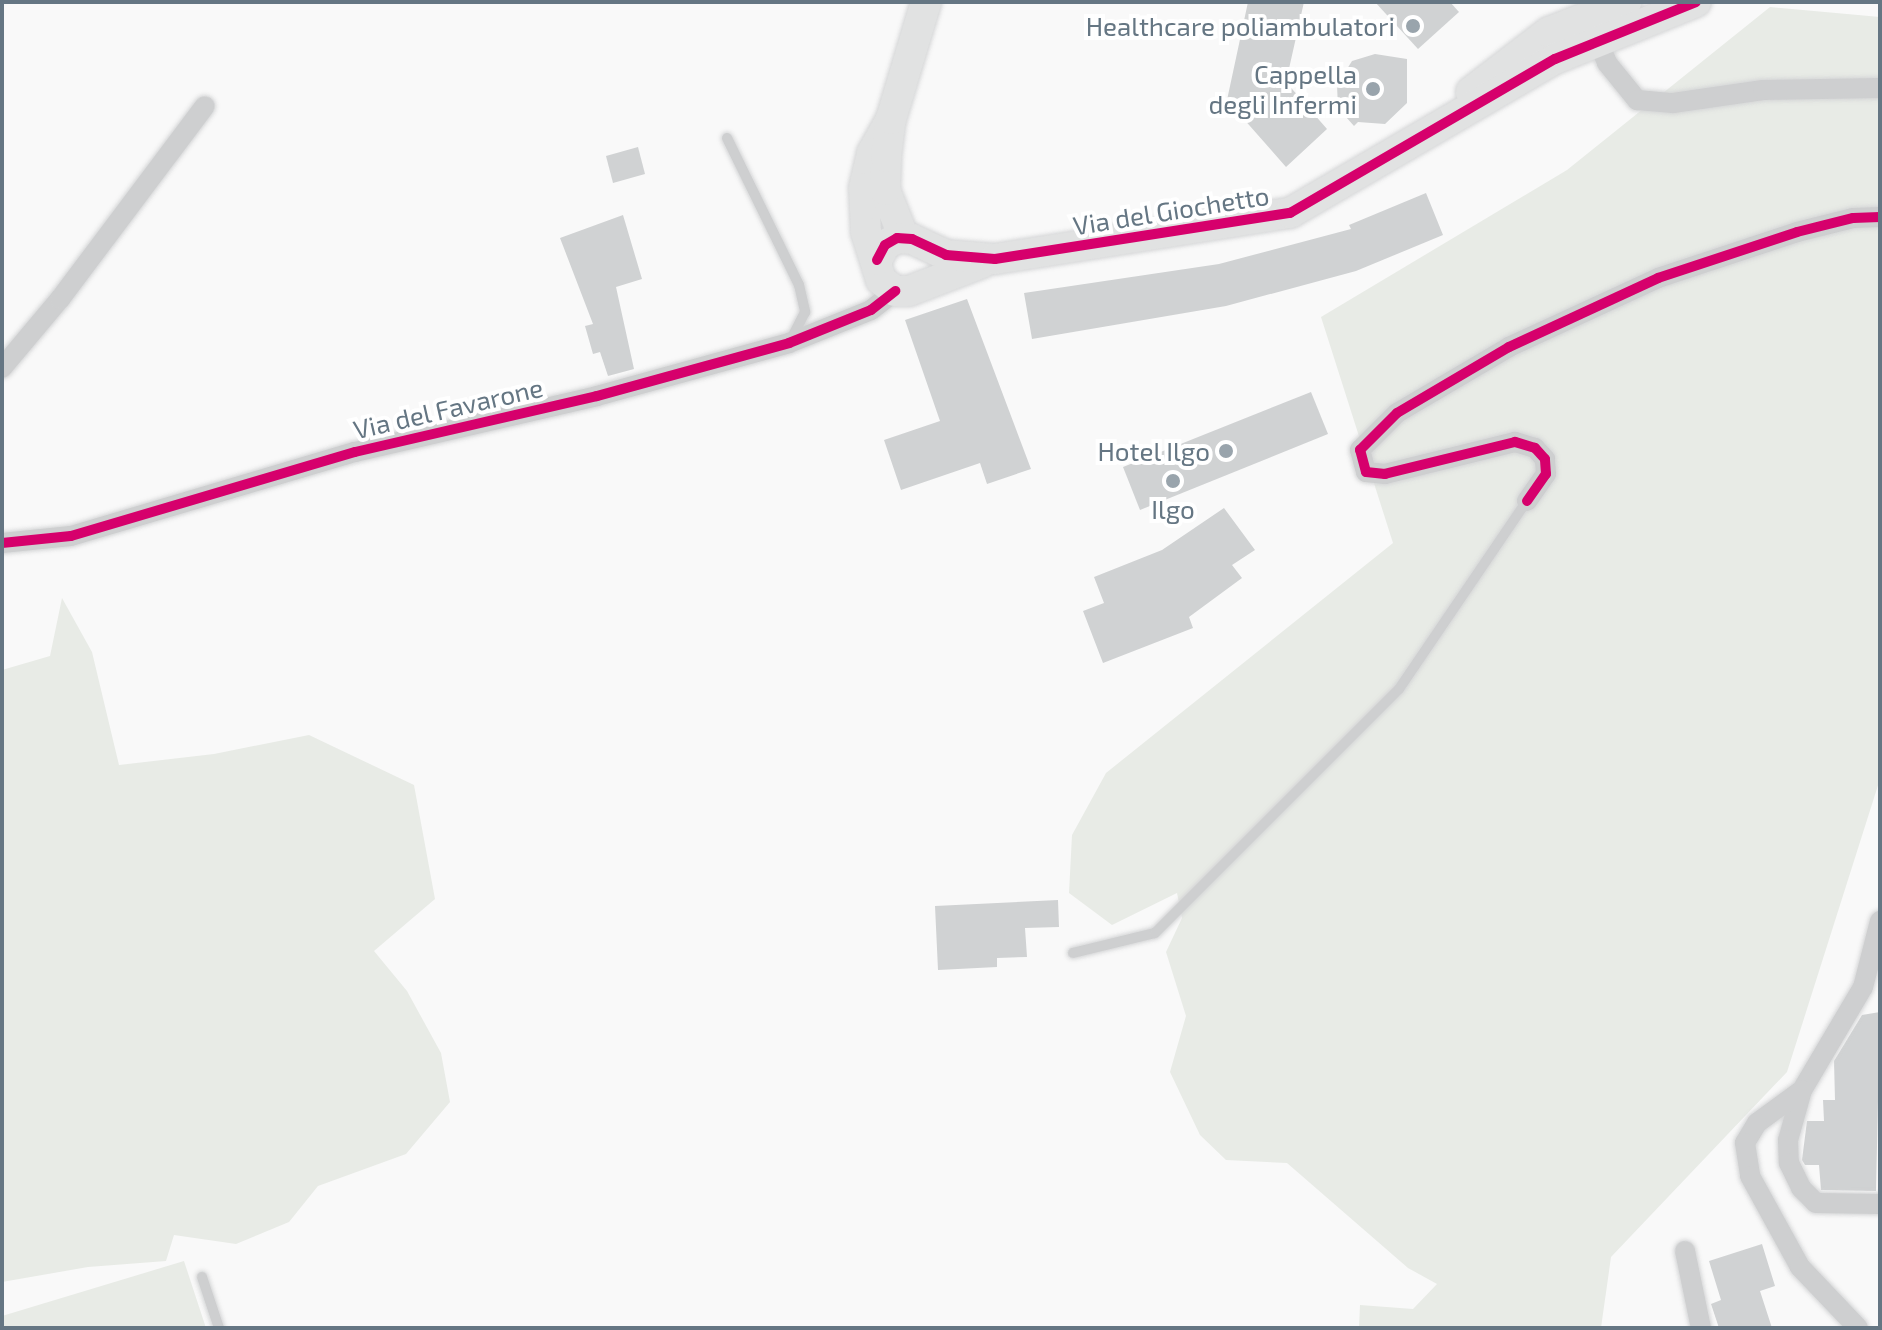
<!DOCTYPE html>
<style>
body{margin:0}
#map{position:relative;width:1882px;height:1330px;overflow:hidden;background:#f9f9f9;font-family:"Exo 2",sans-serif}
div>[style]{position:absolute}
.green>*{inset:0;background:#e8ebe6}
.building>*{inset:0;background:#d0d2d3}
.roads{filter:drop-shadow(0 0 2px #d5d6d7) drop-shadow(0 0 2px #d5d6d7)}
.lane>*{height:10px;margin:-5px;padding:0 5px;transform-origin:5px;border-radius:5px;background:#cecfd0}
.street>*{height:20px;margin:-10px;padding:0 10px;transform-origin:10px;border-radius:10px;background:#cecfd0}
.secondary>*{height:30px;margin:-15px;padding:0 15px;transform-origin:15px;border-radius:15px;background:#e1e2e2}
.cycleway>*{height:10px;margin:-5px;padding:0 5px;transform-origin:5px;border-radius:5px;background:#d6006c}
.dots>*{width:22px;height:22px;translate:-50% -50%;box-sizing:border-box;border:4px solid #fff;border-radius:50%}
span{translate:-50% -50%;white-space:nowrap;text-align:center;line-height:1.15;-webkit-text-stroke:8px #fff;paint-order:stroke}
.poi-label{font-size:26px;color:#657683}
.right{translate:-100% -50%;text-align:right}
.street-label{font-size:26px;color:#657683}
.frame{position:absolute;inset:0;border:4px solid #657683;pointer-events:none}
</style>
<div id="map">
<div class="green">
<i style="clip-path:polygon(1770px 7px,1880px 17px,1880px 779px,1787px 1072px,1611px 1257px,1601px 1328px,1359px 1328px,1360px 1305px,1413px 1309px,1437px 1284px,1408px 1268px,1287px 1163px,1226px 1160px,1200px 1135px,1170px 1072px,1186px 1016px,1166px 952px,1182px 918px,1177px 893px,1112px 925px,1069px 893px,1072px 835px,1106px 773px,1393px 543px,1321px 317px,1567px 170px)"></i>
<i style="clip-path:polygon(62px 598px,92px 652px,119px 765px,214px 754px,309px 735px,414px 785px,435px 899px,374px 951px,407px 991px,441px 1053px,450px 1102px,406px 1154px,318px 1186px,289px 1222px,236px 1244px,174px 1235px,166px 1261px,88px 1267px,2px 1282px,2px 670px,50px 656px)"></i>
<i style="clip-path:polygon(184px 1261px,206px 1328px,2px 1328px,2px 1316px)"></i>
</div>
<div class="building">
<i style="clip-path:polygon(1248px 2px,1304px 2px,1286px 82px,1327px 129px,1286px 167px,1227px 100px)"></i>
<i style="clip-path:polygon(1375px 2px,1450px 2px,1459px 12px,1418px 49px)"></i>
<i style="clip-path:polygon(1375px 54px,1407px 59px,1407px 103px,1385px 124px,1358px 122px,1354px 126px,1338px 108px,1337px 85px,1352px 61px)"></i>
<i style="clip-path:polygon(638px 147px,645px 174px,613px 183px,606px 156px)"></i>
<i style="clip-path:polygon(1426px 193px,1443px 235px,1356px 271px,1226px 306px,1032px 339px,1024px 293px,1219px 264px,1351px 229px,1349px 225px)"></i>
<i style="clip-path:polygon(623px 215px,642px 279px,616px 287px,634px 369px,608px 376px,600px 352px,593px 354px,585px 326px,593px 324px,560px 238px)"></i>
<i style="clip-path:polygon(967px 299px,1031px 469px,987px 484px,980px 463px,901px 490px,884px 440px,940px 421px,905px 320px)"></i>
<i style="clip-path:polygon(1311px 392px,1328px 434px,1140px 510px,1123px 467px)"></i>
<i style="clip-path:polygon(1224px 508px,1255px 550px,1232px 565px,1242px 578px,1189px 617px,1193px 628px,1103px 663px,1083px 611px,1104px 603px,1094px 577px,1162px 550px)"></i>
<i style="clip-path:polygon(1058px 900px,1059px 927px,1025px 928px,1027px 957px,997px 958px,997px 967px,938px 970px,935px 906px)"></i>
<i style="clip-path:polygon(1880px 1012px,1876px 1191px,1821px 1190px,1819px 1165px,1805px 1165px,1802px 1160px,1807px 1121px,1824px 1121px,1823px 1100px,1835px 1100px,1834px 1061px,1862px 1015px)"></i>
<i style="clip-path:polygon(1762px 1244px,1775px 1286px,1760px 1291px,1772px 1328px,1719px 1328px,1711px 1304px,1721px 1300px,1709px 1261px)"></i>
</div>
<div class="roads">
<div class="lane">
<i style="left:727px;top:138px;width:164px;rotate:63.9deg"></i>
<i style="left:799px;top:285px;width:28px;rotate:77deg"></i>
<i style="left:805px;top:312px;width:31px;rotate:117deg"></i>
<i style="left:1073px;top:953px;width:84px;rotate:-13.7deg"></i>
<i style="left:1155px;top:933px;width:345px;rotate:-45deg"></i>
<i style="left:1399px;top:689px;width:227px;rotate:-55.8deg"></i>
<i style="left:202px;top:1277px;width:54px;rotate:71.6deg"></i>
</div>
<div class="street">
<i style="left:1597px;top:39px;width:26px;rotate:67deg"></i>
<i style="left:1607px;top:63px;width:48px;rotate:51deg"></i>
<i style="left:1637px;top:100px;width:36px;rotate:5deg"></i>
<i style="left:1673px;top:103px;width:91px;rotate:-8.2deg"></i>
<i style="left:1763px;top:90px;width:117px;rotate:-1deg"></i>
<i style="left:2px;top:368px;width:90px;rotate:-50deg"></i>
<i style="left:60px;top:299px;width:241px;rotate:-53.1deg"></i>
<i style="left:1527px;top:501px;width:33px;rotate:-55deg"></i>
<i style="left:1546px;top:474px;width:15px;rotate:-94deg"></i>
<i style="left:1545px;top:459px;width:15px;rotate:-132deg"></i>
<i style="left:1535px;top:448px;width:21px;rotate:-163deg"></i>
<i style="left:1515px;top:442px;width:134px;rotate:166.2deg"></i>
<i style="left:1385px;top:474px;width:19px;rotate:-174deg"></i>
<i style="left:1366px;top:472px;width:23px;rotate:-105deg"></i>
<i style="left:1360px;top:450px;width:52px;rotate:-45deg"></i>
<i style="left:1397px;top:413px;width:130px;rotate:-30.5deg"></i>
<i style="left:1509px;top:347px;width:164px;rotate:-24.8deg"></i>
<i style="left:1658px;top:278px;width:146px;rotate:-18.3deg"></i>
<i style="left:1797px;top:232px;width:58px;rotate:-14deg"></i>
<i style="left:1853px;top:218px;width:27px;rotate:-2deg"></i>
<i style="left:2px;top:543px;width:69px;rotate:-5.8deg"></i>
<i style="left:71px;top:536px;width:296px;rotate:-16.5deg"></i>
<i style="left:355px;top:452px;width:248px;rotate:-13deg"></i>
<i style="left:597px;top:396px;width:199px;rotate:-15.4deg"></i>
<i style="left:789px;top:343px;width:88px;rotate:-21.9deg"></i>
<i style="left:871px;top:310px;width:31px;rotate:-38deg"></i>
<i style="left:1880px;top:921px;width:68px;rotate:104.4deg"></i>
<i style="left:1863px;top:987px;width:120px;rotate:120.6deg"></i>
<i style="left:1802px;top:1090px;width:52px;rotate:105.6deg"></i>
<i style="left:1788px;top:1140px;width:23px;rotate:88deg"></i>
<i style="left:1789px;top:1163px;width:28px;rotate:64deg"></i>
<i style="left:1801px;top:1188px;width:21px;rotate:45deg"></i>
<i style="left:1816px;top:1203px;width:64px;rotate:0.9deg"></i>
<i style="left:1802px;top:1090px;width:56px;rotate:143.7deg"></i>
<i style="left:1757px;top:1123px;width:23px;rotate:121deg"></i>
<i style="left:1745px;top:1143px;width:33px;rotate:81deg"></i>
<i style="left:1750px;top:1176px;width:104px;rotate:61.2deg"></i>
<i style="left:1800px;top:1267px;width:84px;rotate:46.4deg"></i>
<i style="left:1685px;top:1251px;width:79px;rotate:78.3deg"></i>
</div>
<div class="secondary">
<i style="left:1471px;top:92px;width:98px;rotate:-37.6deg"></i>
<i style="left:1549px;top:32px;width:83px;rotate:-21.3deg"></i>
<i style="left:891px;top:119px;width:39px;rotate:119deg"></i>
<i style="left:872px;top:153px;width:36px;rotate:103deg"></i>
<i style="left:864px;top:188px;width:44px;rotate:87.4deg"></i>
<i style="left:866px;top:232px;width:50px;rotate:72.6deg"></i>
<i style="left:881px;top:280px;width:18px;rotate:38deg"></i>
<i style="left:895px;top:291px;width:14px"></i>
<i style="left:909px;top:291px;width:78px;rotate:-21deg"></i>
<i style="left:904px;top:238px;width:52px;rotate:-111.6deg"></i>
<i style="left:885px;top:190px;width:33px;rotate:-88deg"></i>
<i style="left:886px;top:157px;width:38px;rotate:-83deg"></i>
<i style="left:891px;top:119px;width:122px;rotate:-73.3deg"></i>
<i style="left:877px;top:260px;width:17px;rotate:-62deg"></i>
<i style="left:885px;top:245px;width:14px;rotate:-30deg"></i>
<i style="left:897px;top:238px;width:15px;rotate:4deg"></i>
<i style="left:912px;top:239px;width:38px;rotate:25deg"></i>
<i style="left:946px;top:255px;width:49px;rotate:4.7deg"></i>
<i style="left:995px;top:259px;width:299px;rotate:-8.9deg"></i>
<i style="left:1290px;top:213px;width:306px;rotate:-30.2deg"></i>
<i style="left:1555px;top:59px;width:152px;rotate:-22deg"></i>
</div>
</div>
<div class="cycleway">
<i style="left:877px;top:260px;width:17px;rotate:-62deg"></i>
<i style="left:885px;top:245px;width:14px;rotate:-30deg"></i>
<i style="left:897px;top:238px;width:15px;rotate:4deg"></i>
<i style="left:912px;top:239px;width:38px;rotate:25deg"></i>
<i style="left:946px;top:255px;width:49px;rotate:4.7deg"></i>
<i style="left:995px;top:259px;width:299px;rotate:-8.9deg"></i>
<i style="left:1290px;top:213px;width:306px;rotate:-30.2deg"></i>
<i style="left:1555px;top:59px;width:152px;rotate:-22deg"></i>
<i style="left:1527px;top:501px;width:33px;rotate:-55deg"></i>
<i style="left:1546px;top:474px;width:15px;rotate:-94deg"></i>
<i style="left:1545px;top:459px;width:15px;rotate:-132deg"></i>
<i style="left:1535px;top:448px;width:21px;rotate:-163deg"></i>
<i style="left:1515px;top:442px;width:134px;rotate:166.2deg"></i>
<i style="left:1385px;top:474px;width:19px;rotate:-174deg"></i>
<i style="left:1366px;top:472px;width:23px;rotate:-105deg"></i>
<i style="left:1360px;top:450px;width:52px;rotate:-45deg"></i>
<i style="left:1397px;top:413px;width:130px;rotate:-30.5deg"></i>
<i style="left:1509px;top:347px;width:164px;rotate:-24.8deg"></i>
<i style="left:1658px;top:278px;width:146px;rotate:-18.3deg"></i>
<i style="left:1797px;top:232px;width:58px;rotate:-14deg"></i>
<i style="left:1853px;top:218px;width:27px;rotate:-2deg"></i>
<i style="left:2px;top:543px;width:69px;rotate:-5.8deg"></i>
<i style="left:71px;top:536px;width:296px;rotate:-16.5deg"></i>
<i style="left:355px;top:452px;width:248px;rotate:-13deg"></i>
<i style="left:597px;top:396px;width:199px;rotate:-15.4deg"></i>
<i style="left:789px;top:343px;width:88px;rotate:-21.9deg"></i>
<i style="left:871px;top:310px;width:31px;rotate:-38deg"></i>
</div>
<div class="dots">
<i style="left:1413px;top:26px;background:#99a4ac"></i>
<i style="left:1373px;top:89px;background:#99a4ac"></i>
<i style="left:1226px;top:451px;background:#99a4ac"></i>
<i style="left:1173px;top:481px;background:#99a4ac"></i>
</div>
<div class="poi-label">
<span class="right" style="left:1395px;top:26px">Healthcare poliambulatori</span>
<span class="right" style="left:1357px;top:89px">Cappella<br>degli Infermi</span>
<span class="right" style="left:1210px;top:451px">Hotel Ilgo</span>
<span style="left:1173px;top:509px">Ilgo</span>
</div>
<div class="street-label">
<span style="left:1171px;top:210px;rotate:-9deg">Via del Giochetto</span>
<span style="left:448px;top:408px;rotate:-13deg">Via del Favarone</span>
</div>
<div class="frame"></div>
</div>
